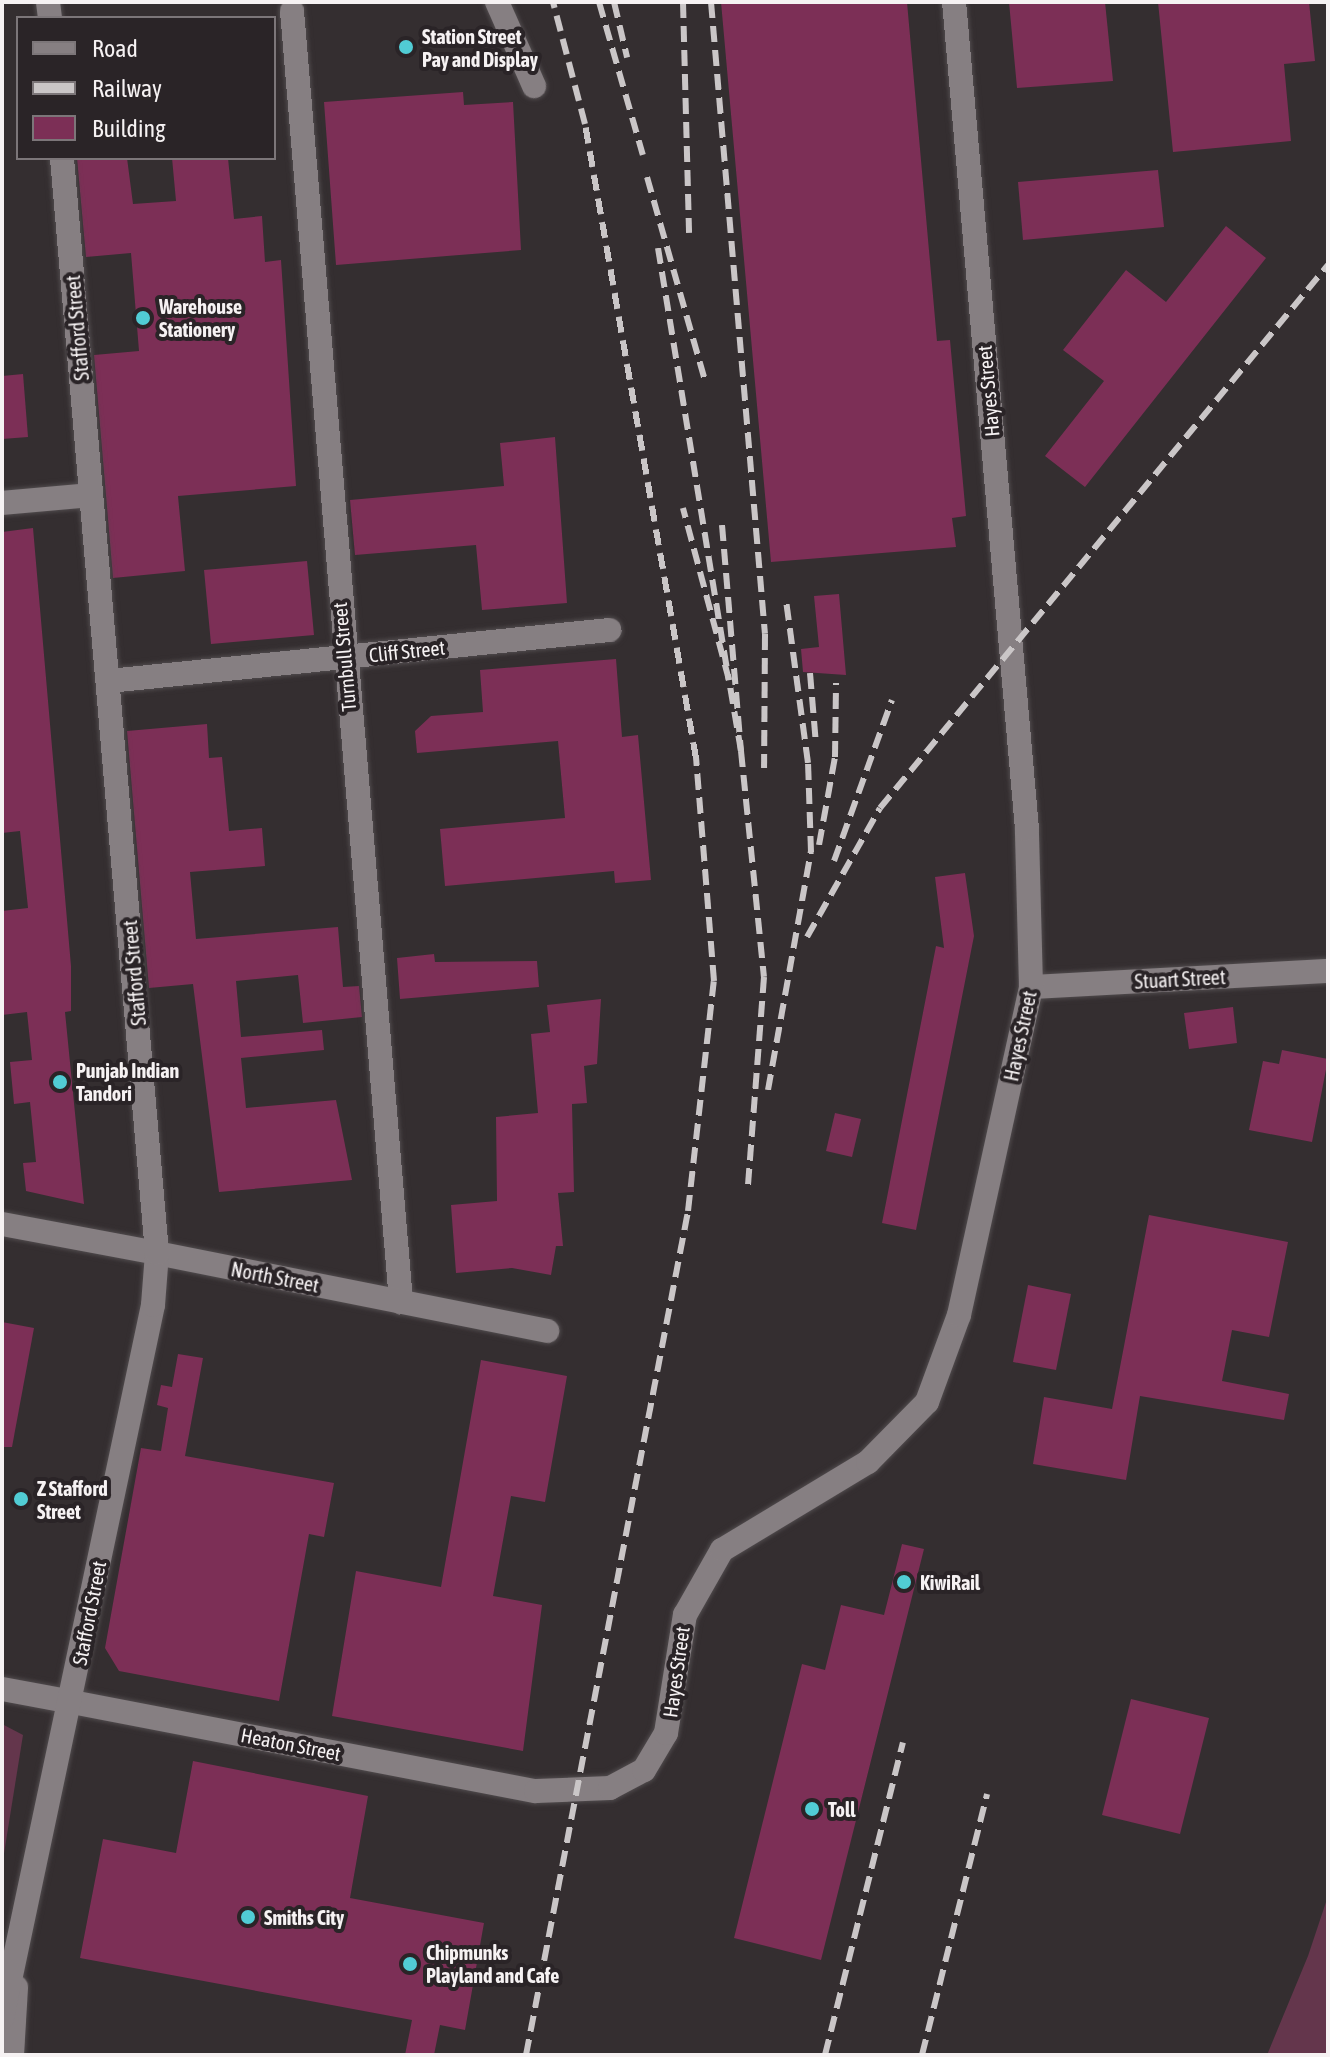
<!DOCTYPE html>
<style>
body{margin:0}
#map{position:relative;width:1330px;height:2057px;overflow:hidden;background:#342e30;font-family:"Asap Condensed",sans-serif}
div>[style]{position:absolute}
.green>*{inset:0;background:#64364c}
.building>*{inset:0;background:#7c2f56}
.roads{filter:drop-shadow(0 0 2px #504b4d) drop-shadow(0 0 2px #504b4d)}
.minor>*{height:24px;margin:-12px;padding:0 12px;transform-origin:12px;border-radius:12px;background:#867f82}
.tertiary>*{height:24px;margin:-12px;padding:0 12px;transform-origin:12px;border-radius:12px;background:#867f82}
.secondary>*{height:24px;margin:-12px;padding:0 12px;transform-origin:12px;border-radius:12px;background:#867f82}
.rail>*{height:6px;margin-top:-3px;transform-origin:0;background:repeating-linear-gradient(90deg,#cac6c7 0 16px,transparent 0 24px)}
.dots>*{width:22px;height:22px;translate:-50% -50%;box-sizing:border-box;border:4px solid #2a2427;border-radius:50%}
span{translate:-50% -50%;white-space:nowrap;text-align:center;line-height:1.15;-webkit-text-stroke:8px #2a2427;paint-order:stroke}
.poi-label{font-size:20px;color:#f6f2f3;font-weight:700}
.left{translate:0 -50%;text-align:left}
.street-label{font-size:20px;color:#f6f2f3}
.frame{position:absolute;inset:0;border:4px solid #f6f2f3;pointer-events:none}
.legend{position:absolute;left:16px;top:16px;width:260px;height:144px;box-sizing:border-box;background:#2a2427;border:2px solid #7c7679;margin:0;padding:10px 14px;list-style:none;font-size:24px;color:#f6f2f3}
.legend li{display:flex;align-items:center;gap:16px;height:40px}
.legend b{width:40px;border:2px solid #7c7679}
</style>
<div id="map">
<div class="green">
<i style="clip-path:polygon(2px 1724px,23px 1735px,2px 1866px)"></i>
<i style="clip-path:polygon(1328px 1896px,1328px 2055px,1267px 2055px,1308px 1956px)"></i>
</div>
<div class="building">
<i style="clip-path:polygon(721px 2px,907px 2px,937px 341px,950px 340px,966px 516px,952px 518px,956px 547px,771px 562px)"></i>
<i style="clip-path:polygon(1009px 2px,1105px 2px,1113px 81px,1017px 88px)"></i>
<i style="clip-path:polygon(1158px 2px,1309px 2px,1315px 61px,1284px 64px,1291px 141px,1173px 152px)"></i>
<i style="clip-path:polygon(463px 92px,464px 105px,513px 102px,521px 250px,336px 265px,324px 102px)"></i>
<i style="clip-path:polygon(77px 158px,127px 158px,133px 204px,176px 201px,172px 158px,228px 158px,234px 219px,262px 216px,265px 262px,281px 260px,296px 486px,178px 496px,185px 571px,113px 578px,94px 355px,139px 351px,131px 253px,86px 257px)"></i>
<i style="clip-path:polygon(1158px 170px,1164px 227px,1023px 240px,1018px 182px)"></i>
<i style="clip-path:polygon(1226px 226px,1266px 258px,1085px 487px,1045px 456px,1104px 381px,1063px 350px,1126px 270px,1166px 302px)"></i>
<i style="clip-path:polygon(23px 374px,28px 437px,2px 439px,2px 376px)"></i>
<i style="clip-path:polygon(555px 437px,567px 603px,482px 610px,476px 545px,355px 555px,350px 500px,504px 486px,500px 443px)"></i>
<i style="clip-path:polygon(33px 528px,71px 966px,71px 1011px,65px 1012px,84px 1204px,26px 1191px,23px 1163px,36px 1162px,30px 1102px,14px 1104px,10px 1062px,32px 1060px,27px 1012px,2px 1015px,2px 911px,28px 908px,20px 831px,2px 833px,2px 532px)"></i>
<i style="clip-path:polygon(307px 561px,314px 635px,211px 644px,204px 570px)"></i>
<i style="clip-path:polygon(839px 594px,846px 675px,803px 672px,801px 649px,819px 647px,814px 596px)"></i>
<i style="clip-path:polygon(616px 659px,622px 737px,638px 735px,651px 880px,615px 883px,614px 871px,445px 886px,440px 829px,565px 818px,558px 741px,417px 753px,415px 731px,431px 716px,483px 712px,480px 670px)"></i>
<i style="clip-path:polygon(207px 724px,209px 758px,222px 757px,229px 831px,262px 828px,265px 866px,190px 872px,196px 939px,338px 927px,343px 987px,359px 986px,362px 1017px,303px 1023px,298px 975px,236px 981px,241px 1037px,322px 1030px,324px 1050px,241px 1058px,246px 1108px,336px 1100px,352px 1180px,219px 1192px,193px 984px,149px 988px,127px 731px)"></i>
<i style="clip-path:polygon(965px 873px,974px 936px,916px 1230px,882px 1223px,936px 946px,944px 948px,935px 877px)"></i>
<i style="clip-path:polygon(434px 954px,435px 962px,537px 961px,539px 987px,400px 999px,397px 958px)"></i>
<i style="clip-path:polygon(601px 999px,597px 1064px,584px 1066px,587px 1103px,572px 1104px,574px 1192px,558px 1193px,563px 1246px,556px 1246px,551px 1275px,512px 1268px,456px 1273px,451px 1205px,497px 1201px,496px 1117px,538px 1113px,531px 1034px,550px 1032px,547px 1005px)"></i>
<i style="clip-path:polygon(1233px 1007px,1237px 1043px,1189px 1049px,1184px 1013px)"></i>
<i style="clip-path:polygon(1282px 1050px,1328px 1059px,1312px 1142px,1249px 1130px,1263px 1061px,1279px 1064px)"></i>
<i style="clip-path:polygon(835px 1113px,861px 1119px,852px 1157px,826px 1151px)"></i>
<i style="clip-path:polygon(1149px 1215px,1288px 1242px,1269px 1337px,1232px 1330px,1222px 1381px,1289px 1394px,1284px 1420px,1140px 1396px,1126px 1480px,1033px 1464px,1044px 1397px,1112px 1409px)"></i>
<i style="clip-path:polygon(1028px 1285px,1071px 1294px,1056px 1370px,1013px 1362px)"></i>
<i style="clip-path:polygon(2px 1322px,34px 1328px,12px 1447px,2px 1447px)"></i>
<i style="clip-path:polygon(178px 1354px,203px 1358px,185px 1456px,334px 1483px,324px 1537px,309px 1534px,279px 1701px,119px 1671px,105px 1648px,141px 1448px,161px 1451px,168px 1408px,157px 1405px,161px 1385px,172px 1387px)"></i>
<i style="clip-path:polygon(481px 1360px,567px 1376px,545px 1502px,511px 1496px,493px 1596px,542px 1605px,523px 1751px,332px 1716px,356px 1571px,441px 1587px)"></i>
<i style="clip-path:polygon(902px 1544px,924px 1549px,821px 1960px,734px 1938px,802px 1664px,825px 1670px,841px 1605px,884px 1615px)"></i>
<i style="clip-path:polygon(1131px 1699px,1209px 1718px,1180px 1834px,1102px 1815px)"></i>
<i style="clip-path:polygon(193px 1761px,368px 1796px,350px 1898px,484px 1923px,465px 2030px,440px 2025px,434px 2055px,405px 2055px,412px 2020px,80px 1958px,103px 1839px,176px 1853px)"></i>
</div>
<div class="roads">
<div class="minor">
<i style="left:497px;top:2px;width:92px;rotate:66.2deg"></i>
<i style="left:292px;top:11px;width:1296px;rotate:85.17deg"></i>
<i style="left:2px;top:503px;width:89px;rotate:-5.1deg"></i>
<i style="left:109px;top:681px;width:503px;rotate:-5.82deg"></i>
<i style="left:1031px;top:987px;width:297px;rotate:-3.1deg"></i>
<i style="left:157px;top:1253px;width:398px;rotate:11.3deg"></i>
</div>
<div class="tertiary">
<i style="left:2px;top:1224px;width:158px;rotate:10.6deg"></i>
<i style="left:2px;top:1689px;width:71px;rotate:10.5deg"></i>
<i style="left:12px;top:2055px;width:68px;rotate:-86.6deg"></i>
</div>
<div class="secondary">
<i style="left:48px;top:2px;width:16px;rotate:83deg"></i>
<i style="left:72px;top:1702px;width:472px;rotate:10.9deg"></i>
<i style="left:536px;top:1791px;width:74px;rotate:-2.3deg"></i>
<i style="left:610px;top:1788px;width:38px;rotate:-28deg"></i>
<i style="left:644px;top:1770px;width:43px;rotate:-59.3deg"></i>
<i style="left:666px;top:1733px;width:120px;rotate:-80.9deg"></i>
<i style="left:685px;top:1615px;width:75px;rotate:-60.4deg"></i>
<i style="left:722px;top:1550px;width:170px;rotate:-31.1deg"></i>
<i style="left:868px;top:1462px;width:84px;rotate:-45.5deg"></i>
<i style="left:927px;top:1402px;width:93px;rotate:-69.8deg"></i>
<i style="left:959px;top:1315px;width:336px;rotate:-77.6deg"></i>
<i style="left:1031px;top:987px;width:158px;rotate:-91.5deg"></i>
<i style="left:1027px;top:829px;width:830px;rotate:-95.04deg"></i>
<i style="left:2px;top:2018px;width:729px;rotate:-78.04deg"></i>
<i style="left:153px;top:1305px;width:52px;rotate:-85.6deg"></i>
<i style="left:157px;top:1253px;width:1099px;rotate:-94.96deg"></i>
</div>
</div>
<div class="rail">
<i style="left:599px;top:2px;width:159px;rotate:74deg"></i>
<i style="left:614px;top:2px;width:57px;rotate:76.7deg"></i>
<i style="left:683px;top:2px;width:231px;rotate:88.5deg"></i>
<i style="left:711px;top:2px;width:634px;rotate:85.12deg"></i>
<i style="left:765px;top:634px;width:134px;rotate:90.4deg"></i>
<i style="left:647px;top:177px;width:211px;rotate:74.1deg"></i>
<i style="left:658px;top:248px;width:438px;rotate:80.7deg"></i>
<i style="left:729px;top:680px;width:178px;rotate:-105deg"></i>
<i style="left:722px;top:525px;width:227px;rotate:85.2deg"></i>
<i style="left:741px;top:751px;width:72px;rotate:-99.6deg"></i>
<i style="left:810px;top:673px;width:71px;rotate:85.2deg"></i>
<i style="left:741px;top:751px;width:227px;rotate:84.2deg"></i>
<i style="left:764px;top:977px;width:211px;rotate:94.4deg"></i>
<i style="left:819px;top:845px;width:89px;rotate:-79.7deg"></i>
<i style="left:835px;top:757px;width:74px;rotate:-89.2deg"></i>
<i style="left:834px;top:861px;width:171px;rotate:-70.2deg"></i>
<i style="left:807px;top:937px;width:148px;rotate:-60.5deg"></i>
<i style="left:880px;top:808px;width:704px;rotate:-50.48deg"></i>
<i style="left:768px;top:1090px;width:242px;rotate:-79.8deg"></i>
<i style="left:811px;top:852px;width:89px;rotate:-91.9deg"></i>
<i style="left:808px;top:763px;width:164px;rotate:-97.7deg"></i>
<i style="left:526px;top:2055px;width:859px;rotate:-79.13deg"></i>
<i style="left:688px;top:1211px;width:231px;rotate:-83.6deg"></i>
<i style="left:714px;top:981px;width:224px;rotate:-94.6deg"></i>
<i style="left:696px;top:758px;width:644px;rotate:-99.93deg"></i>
<i style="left:585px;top:124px;width:126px;rotate:-104.7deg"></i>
<i style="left:825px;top:2055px;width:322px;rotate:-76deg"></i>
<i style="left:922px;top:2055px;width:269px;rotate:-76deg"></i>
</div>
<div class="dots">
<i style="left:406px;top:47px;background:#51ccd4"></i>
<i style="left:143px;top:318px;background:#51ccd4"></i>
<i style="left:60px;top:1082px;background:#51ccd4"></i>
<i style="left:21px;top:1499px;background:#51ccd4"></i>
<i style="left:904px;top:1582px;background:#51ccd4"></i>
<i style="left:812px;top:1809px;background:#51ccd4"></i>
<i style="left:248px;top:1917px;background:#51ccd4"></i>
<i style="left:410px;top:1964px;background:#51ccd4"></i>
</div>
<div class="poi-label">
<span class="left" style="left:422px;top:48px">Station Street<br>Pay and Display</span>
<span class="left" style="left:159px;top:318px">Warehouse<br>Stationery</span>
<span class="left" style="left:76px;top:1082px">Punjab Indian<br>Tandori</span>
<span class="left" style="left:37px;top:1500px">Z Stafford<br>Street</span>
<span class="left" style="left:920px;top:1582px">KiwiRail</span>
<span class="left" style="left:828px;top:1809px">Toll</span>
<span class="left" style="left:264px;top:1917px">Smiths City</span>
<span class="left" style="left:426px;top:1964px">Chipmunks<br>Playland and Cafe</span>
</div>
<div class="street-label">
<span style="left:77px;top:328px;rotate:-95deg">Stafford Street</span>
<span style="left:988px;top:391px;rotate:-95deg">Hayes Street</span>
<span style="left:407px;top:651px;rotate:-6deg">Cliff Street</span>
<span style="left:344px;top:657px;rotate:-95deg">Turnbull Street</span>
<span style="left:134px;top:973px;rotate:-95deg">Stafford Street</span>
<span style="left:1180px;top:979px;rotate:-3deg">Stuart Street</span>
<span style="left:1020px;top:1036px;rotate:-78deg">Hayes Street</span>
<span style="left:275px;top:1277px;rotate:11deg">North Street</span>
<span style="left:89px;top:1613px;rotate:-79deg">Stafford Street</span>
<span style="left:676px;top:1672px;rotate:-82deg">Hayes Street</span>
<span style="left:291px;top:1744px;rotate:11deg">Heaton Street</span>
</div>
<div class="frame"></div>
<ul class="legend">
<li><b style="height:10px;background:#867f82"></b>Road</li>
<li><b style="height:10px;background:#cac6c7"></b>Railway</li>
<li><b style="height:22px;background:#7c2f56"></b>Building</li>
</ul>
</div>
